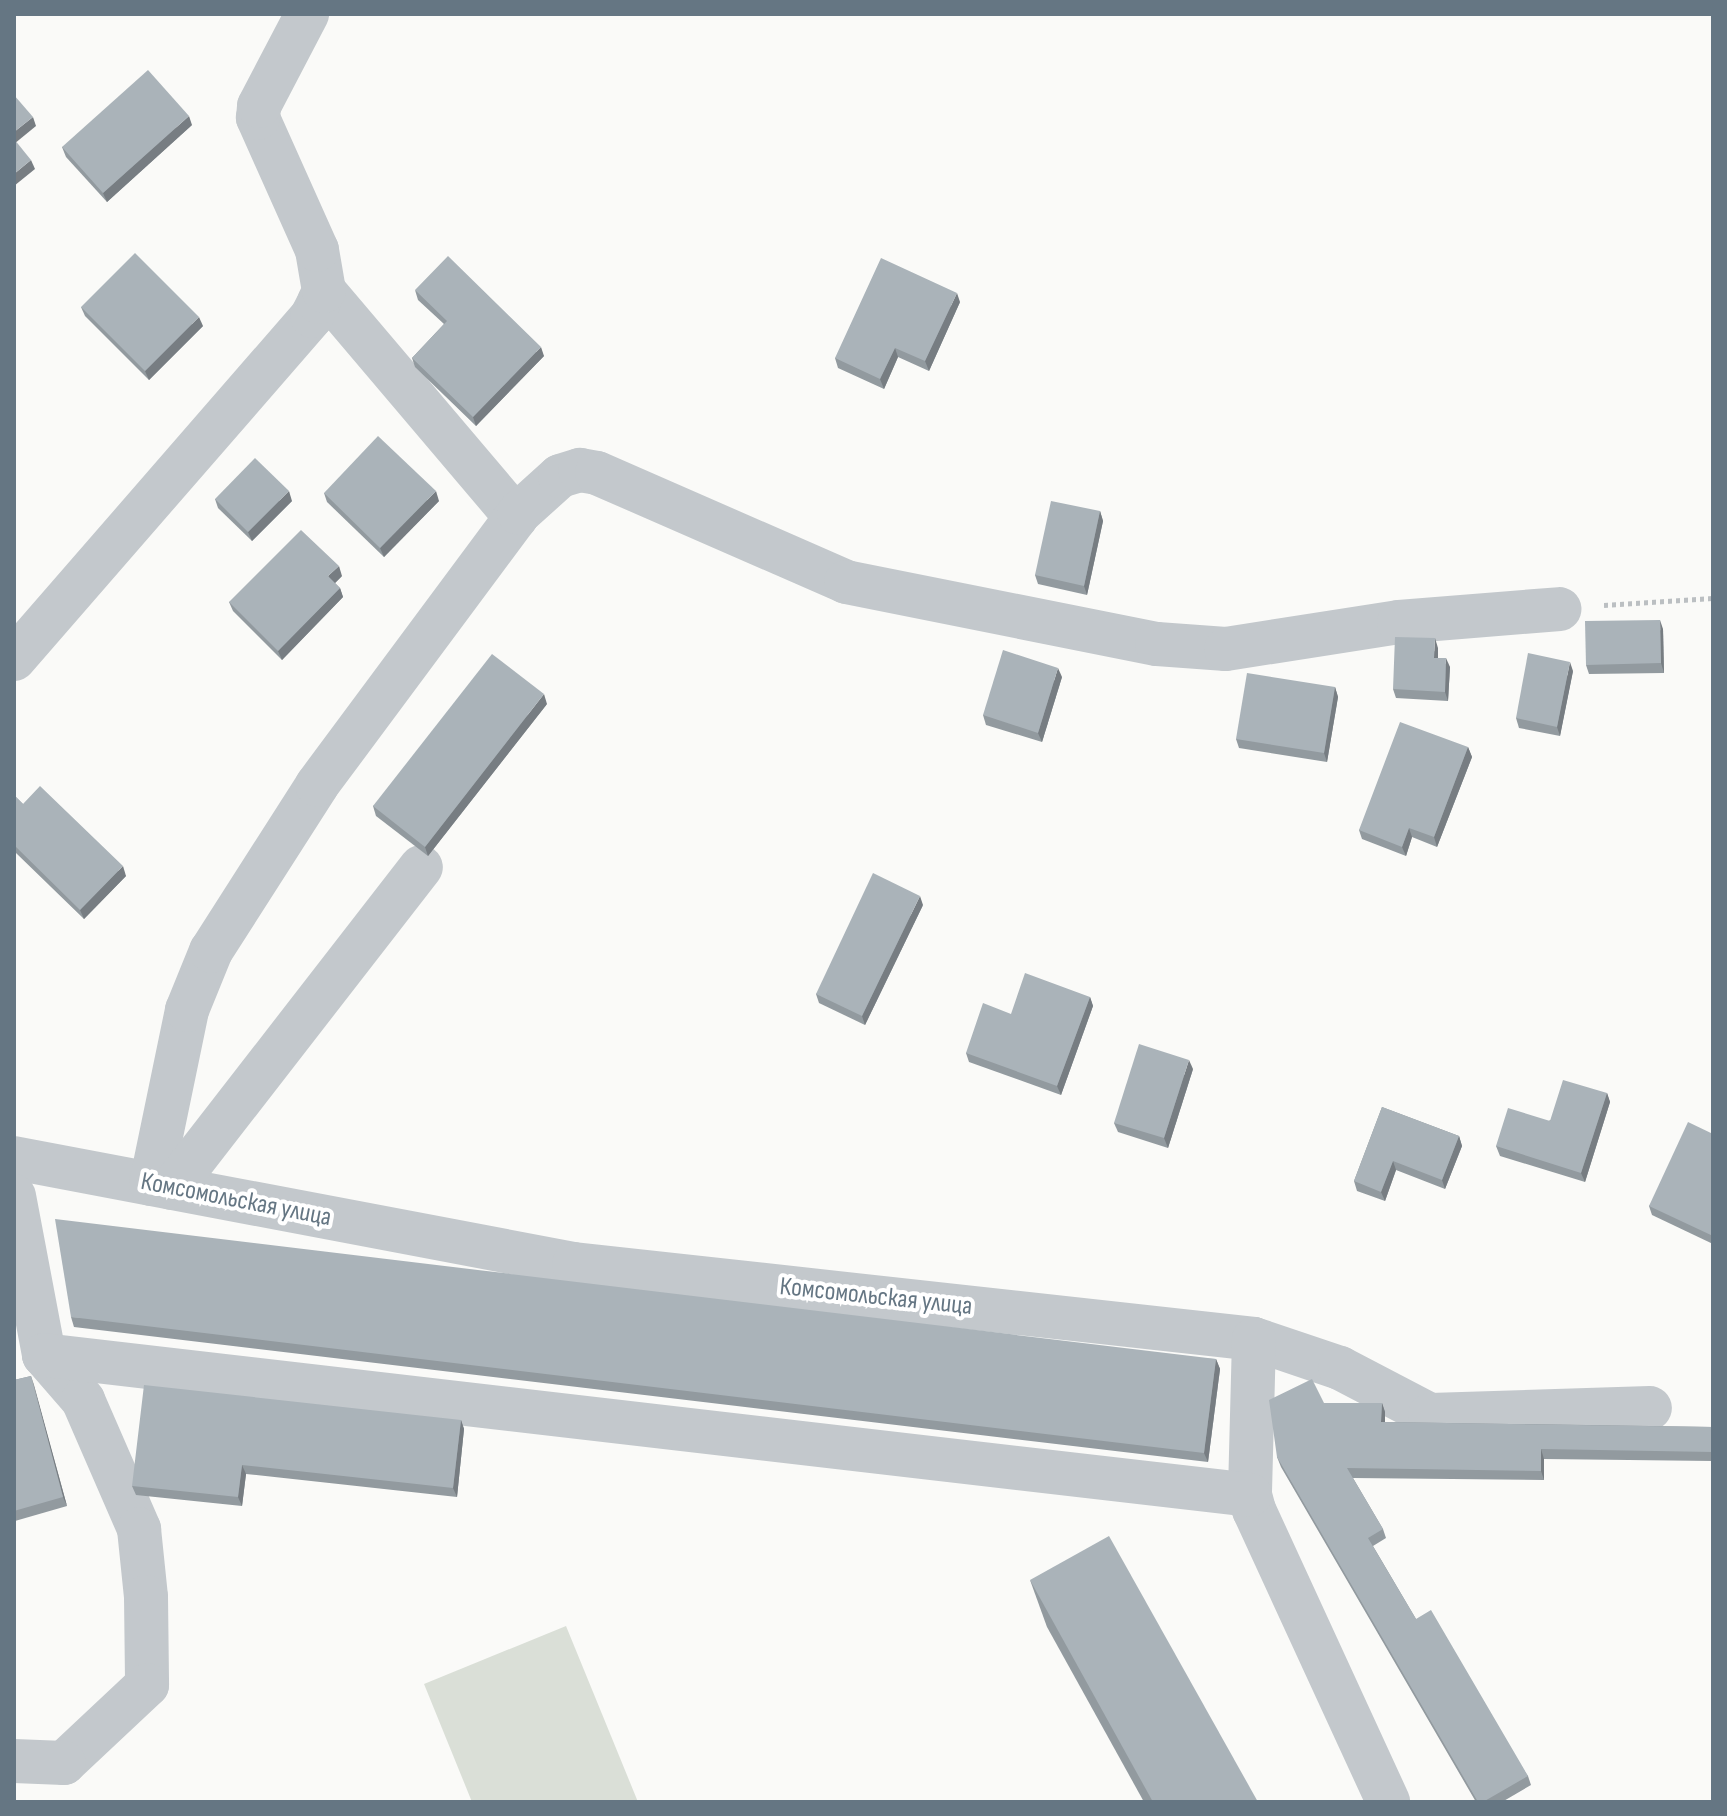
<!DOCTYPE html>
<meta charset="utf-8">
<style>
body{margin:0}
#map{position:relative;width:1727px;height:1816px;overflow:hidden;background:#fafaf8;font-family:"Sofia Sans Condensed",sans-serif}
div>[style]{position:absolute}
.green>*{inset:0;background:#dadfd7}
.path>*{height:5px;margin-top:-2.5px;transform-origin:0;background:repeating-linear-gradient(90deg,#bbbfc2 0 4px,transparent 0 8px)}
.minor>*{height:44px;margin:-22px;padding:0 22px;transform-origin:22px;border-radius:22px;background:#c3c8cc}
.wall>*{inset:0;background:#929a9f}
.shaded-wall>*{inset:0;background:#777d82}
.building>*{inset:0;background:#aab3b9}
span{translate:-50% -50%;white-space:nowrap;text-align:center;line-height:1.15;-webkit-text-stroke:8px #fff;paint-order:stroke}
.street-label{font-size:26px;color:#657683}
.frame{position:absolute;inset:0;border:16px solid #657683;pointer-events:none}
</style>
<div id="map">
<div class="green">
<i style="clip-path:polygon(566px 1626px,638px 1802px,472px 1802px,424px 1684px)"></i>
</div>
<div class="path">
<i style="left:1604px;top:605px;width:109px;rotate:-3.7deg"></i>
</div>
<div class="minor">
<i style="left:324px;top:291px;width:297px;rotate:49.7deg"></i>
<i style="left:14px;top:659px;width:454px;rotate:-49deg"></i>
<i style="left:312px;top:316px;width:16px;rotate:-63deg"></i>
<i style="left:319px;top:302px;width:12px;rotate:-66deg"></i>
<i style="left:324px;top:291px;width:42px;rotate:-99.7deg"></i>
<i style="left:317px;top:250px;width:145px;rotate:-114.1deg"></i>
<i style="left:258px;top:118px;width:12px;rotate:-85deg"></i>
<i style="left:259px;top:106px;width:104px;rotate:-62.4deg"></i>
<i style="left:14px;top:1158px;width:570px;rotate:10.72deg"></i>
<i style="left:574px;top:1264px;width:684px;rotate:6.29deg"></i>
<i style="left:1254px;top:1339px;width:91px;rotate:18.6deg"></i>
<i style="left:1340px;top:1368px;width:102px;rotate:27.6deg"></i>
<i style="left:1430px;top:1415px;width:220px;rotate:-1.8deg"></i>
<i style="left:151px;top:1184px;width:178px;rotate:-78.3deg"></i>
<i style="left:187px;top:1010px;width:64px;rotate:-67.9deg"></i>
<i style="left:211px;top:951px;width:197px;rotate:-57.4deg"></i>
<i style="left:317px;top:785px;width:339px;rotate:-53.4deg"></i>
<i style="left:519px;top:513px;width:55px;rotate:-42.1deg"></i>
<i style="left:560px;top:476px;width:21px;rotate:-17deg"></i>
<i style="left:580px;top:470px;width:17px;rotate:10deg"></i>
<i style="left:597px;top:473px;width:272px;rotate:23.6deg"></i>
<i style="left:846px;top:582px;width:317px;rotate:11.3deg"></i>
<i style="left:1157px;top:644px;width:69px;rotate:4.1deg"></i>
<i style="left:1226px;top:649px;width:175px;rotate:-8.9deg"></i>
<i style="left:1399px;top:622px;width:161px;rotate:-4.6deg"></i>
<i style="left:172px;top:1188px;width:406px;rotate:-52.2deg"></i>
<i style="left:14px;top:1196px;width:162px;rotate:79.3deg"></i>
<i style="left:44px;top:1355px;width:60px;rotate:49.1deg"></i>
<i style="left:83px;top:1400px;width:141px;rotate:66.5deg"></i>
<i style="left:139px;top:1529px;width:68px;rotate:84.1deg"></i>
<i style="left:146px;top:1597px;width:88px;rotate:89.3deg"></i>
<i style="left:147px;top:1685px;width:114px;rotate:136.8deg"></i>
<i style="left:64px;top:1763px;width:50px;rotate:-177.7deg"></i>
<i style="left:1254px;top:1339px;width:156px;rotate:91.5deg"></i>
<i style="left:1250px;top:1495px;width:16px;rotate:75deg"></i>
<i style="left:1254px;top:1510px;width:321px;rotate:65.3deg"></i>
<i style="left:44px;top:1355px;width:1214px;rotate:6.62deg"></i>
</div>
<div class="wall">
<i style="clip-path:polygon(192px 125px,107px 202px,66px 157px,62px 147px)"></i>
<i style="clip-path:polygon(415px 290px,544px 356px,476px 426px,415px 367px,412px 358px,444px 324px,418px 300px)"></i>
<i style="clip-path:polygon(960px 302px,929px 371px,898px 357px,884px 389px,838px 368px,835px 358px)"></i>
<i style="clip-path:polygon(81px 307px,203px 326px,149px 380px,85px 316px)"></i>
<i style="clip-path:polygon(324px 493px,439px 501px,384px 557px,327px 502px)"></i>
<i style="clip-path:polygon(215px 499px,292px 501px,252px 541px,218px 508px)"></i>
<i style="clip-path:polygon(1100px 511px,1103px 521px,1087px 595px,1038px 584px,1035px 575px)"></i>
<i style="clip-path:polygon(342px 576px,335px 583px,340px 588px,343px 597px,282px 660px,233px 611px,229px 602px)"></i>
<i style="clip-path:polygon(1663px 629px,1664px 673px,1589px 674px,1586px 665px)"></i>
<i style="clip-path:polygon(1438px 648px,1438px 658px,1450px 667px,1448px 701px,1396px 698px,1393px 689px)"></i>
<i style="clip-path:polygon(1573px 671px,1560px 736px,1519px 728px,1516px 718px)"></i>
<i style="clip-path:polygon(1062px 677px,1042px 742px,986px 725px,983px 715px)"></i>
<i style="clip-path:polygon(1335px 687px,1338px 697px,1327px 762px,1239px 748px,1236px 739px)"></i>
<i style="clip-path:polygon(547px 704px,428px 856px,376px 816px,373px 806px)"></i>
<i style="clip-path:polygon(1468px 747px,1472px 757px,1437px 847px,1412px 837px,1406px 856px,1362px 839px,1359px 830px)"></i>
<i style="clip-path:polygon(14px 795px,23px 804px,126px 876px,84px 919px,16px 853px,14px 855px)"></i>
<i style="clip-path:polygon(923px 905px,865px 1025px,819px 1003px,816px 994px)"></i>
<i style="clip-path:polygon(1090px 997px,1093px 1006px,1061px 1095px,969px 1062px,966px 1053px,1011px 1014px)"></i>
<i style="clip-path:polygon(1193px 1069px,1168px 1148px,1118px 1132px,1114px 1123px)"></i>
<i style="clip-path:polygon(1607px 1093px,1610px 1102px,1585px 1182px,1500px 1156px,1496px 1146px)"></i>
<i style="clip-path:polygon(1382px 1107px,1459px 1136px,1462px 1146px,1445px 1189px,1396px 1170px,1385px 1201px,1357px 1191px,1354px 1181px)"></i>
<i style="clip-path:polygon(1713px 1134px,1713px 1244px,1652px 1215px,1649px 1206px)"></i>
<i style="clip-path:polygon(71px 1317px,1216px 1359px,1220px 1369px,1208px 1462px,74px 1327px)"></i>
<i style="clip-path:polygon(31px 1376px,67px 1506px,15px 1521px,14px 1518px,14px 1380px)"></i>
<i style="clip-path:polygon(1324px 1403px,1382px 1403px,1385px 1412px,1385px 1422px,1713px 1427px,1713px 1461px,1544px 1459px,1544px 1480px,1353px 1478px,1383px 1529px,1386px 1538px,1373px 1546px,1416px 1619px,1528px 1776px,1531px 1785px,1502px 1802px,1476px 1802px,1281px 1467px,1277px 1457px)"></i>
<i style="clip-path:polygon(461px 1420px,464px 1429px,457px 1497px,246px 1474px,242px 1506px,136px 1495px,132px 1486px)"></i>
<i style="clip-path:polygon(1030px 1580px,1258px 1802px,1144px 1802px,1047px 1627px)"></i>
</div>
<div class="shaded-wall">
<i style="clip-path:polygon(189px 116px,192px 125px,107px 202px,103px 193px)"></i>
<i style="clip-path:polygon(33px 117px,36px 126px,14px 144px,14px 132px)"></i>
<i style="clip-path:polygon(31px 160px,35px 169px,14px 186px,14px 174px)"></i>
<i style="clip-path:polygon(957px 293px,960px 302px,929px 371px,925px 361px)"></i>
<i style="clip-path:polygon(199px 317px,203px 326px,149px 380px,145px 371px)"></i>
<i style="clip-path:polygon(541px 347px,544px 356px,476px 426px,473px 417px)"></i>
<i style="clip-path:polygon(895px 348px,898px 357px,884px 389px,880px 379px)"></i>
<i style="clip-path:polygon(289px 491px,292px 501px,252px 541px,248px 532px)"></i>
<i style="clip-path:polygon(436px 491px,439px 501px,384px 557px,380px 548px)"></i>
<i style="clip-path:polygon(1100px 511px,1103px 521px,1087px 595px,1084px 586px)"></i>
<i style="clip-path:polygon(339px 566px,342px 576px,332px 586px,328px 576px)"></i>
<i style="clip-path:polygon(340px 588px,343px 597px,282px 660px,278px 651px)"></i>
<i style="clip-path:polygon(1660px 620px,1663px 629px,1664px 673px,1661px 663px)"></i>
<i style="clip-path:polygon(1435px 638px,1438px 648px,1438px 667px,1434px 658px)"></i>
<i style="clip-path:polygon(1446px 658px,1450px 667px,1448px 701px,1445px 692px)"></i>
<i style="clip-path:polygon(1570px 662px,1573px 671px,1560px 736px,1557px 727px)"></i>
<i style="clip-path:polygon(1058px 668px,1062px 677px,1042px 742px,1038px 733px)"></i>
<i style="clip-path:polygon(1335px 687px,1338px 697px,1327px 762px,1324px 753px)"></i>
<i style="clip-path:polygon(544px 694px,547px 704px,428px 856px,425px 847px)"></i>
<i style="clip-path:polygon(1468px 747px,1472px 757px,1437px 847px,1434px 837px)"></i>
<i style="clip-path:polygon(1409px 828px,1412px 837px,1406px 856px,1402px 847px)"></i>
<i style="clip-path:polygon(123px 866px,126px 876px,84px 919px,80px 910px)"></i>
<i style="clip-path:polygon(920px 896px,923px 905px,865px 1025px,862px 1016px)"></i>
<i style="clip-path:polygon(1090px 997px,1093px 1006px,1061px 1095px,1057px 1086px)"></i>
<i style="clip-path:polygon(1189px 1060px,1193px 1069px,1168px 1148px,1164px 1138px)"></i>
<i style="clip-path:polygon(1607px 1093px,1610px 1102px,1585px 1182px,1581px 1173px)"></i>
<i style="clip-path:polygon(1459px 1136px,1462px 1146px,1445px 1189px,1442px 1180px)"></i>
<i style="clip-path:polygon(1393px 1161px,1396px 1170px,1385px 1201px,1381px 1192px)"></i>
<i style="clip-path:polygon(1216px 1359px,1220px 1369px,1208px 1462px,1204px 1453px)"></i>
<i style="clip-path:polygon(31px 1376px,34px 1385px,67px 1506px,63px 1497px)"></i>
<i style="clip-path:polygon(1382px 1403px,1385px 1412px,1385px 1431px,1381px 1422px)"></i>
<i style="clip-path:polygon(461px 1420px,464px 1429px,457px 1497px,453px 1488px)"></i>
<i style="clip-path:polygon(1541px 1449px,1544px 1459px,1544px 1480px,1541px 1471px)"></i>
<i style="clip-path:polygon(242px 1465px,246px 1474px,242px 1506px,238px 1497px)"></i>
</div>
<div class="building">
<i style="clip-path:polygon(148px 70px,189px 116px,103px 193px,62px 147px)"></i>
<i style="clip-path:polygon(14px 95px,33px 117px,14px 132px)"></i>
<i style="clip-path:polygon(14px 139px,31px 160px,14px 174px)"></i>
<i style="clip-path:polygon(135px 253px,199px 317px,145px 371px,81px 307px)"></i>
<i style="clip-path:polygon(448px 256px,541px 347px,473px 417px,412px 358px,447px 321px,415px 290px)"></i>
<i style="clip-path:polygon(881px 258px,957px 293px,925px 361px,895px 348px,880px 379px,835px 358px)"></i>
<i style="clip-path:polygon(378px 436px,436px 491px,380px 548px,324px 493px)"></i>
<i style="clip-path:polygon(255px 458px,289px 491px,248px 532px,215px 499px)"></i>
<i style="clip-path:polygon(1051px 501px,1100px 511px,1084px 586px,1035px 575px)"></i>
<i style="clip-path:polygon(301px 530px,339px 566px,328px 576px,340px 588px,278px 651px,229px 602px)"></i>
<i style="clip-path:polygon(1660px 620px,1661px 663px,1586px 665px,1585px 621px)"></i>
<i style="clip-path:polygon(1395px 637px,1435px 638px,1434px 658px,1446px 658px,1445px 692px,1393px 689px)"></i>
<i style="clip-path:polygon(1003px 650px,1058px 668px,1038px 733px,983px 715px)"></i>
<i style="clip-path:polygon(1528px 653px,1570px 662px,1557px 727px,1516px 718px)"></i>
<i style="clip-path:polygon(492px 654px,544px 694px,425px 847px,373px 806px)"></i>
<i style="clip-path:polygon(1247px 673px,1335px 687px,1324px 753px,1236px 739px)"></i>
<i style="clip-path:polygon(1400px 722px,1468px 747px,1434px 837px,1409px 828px,1402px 847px,1359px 830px)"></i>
<i style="clip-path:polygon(40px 786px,123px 866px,80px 910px,14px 845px,14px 795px,23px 804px)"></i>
<i style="clip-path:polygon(873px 873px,920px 896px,862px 1016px,816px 994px)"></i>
<i style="clip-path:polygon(1025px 973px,1090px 997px,1057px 1086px,966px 1053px,983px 1003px,1011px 1014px)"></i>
<i style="clip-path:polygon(1139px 1044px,1189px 1060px,1164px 1138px,1114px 1123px)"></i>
<i style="clip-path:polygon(1563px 1080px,1607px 1093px,1581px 1173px,1496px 1146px,1508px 1108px,1550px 1121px)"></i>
<i style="clip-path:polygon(1382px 1107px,1459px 1136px,1442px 1180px,1393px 1161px,1381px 1192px,1354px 1181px)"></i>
<i style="clip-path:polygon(1688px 1122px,1713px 1134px,1713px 1236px,1649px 1206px)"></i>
<i style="clip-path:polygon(55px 1219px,1216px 1359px,1204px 1453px,71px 1317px)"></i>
<i style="clip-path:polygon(31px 1376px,63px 1497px,14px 1511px,14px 1380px)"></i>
<i style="clip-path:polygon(1312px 1379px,1324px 1403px,1382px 1403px,1381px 1422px,1713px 1427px,1713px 1452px,1541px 1449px,1541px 1471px,1347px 1468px,1383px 1529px,1368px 1538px,1416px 1619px,1431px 1610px,1528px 1776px,1483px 1802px,1478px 1802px,1277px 1457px,1269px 1400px)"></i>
<i style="clip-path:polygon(144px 1385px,461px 1420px,453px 1488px,242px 1465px,238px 1497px,132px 1486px)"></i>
<i style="clip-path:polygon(1109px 1536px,1258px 1802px,1153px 1802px,1030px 1580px)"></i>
</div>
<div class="street-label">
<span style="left:236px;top:1200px;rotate:11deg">Комсомольская улица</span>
<span style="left:876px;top:1297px;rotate:6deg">Комсомольская улица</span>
</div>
<div class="frame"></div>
</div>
